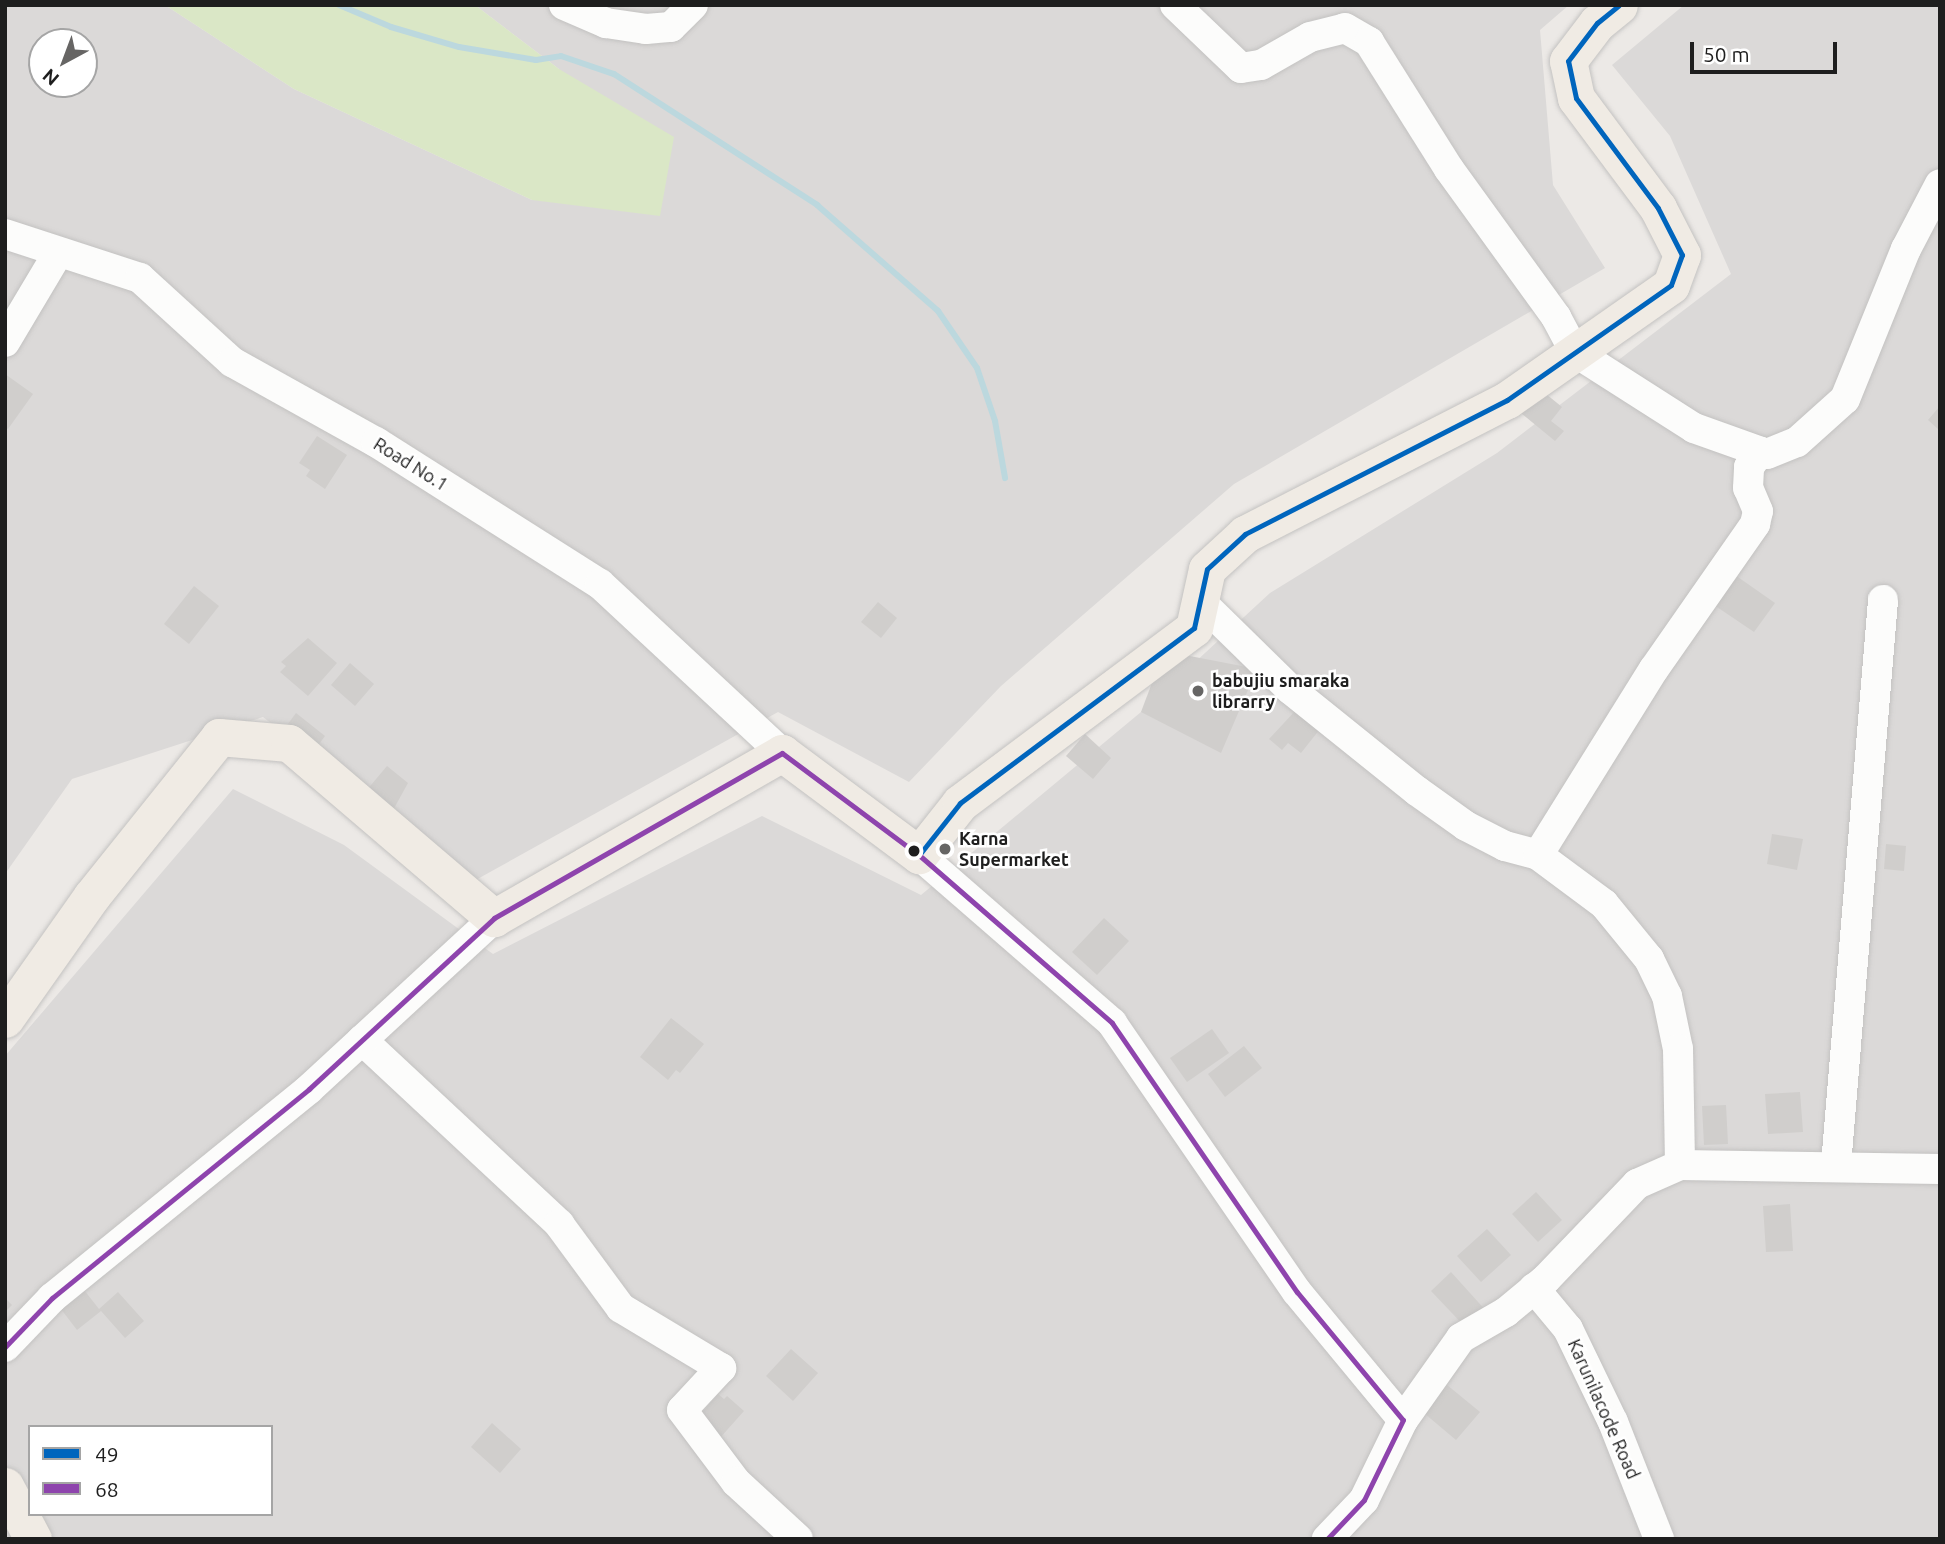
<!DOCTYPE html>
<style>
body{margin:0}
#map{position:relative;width:1945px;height:1544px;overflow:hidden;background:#ece9e6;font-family:Ubuntu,sans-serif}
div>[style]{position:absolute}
.residential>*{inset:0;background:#dbd9d8}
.grass>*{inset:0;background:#dae7c6}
.stream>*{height:6px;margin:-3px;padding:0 3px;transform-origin:3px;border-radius:3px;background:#bcd8de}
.building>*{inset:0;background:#d0cecc}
.roads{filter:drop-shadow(0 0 2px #c3c2c1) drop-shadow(0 0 2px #c3c2c1)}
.minor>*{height:30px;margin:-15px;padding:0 15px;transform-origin:15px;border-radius:15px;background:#fcfcfb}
.major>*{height:37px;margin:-18.5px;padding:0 18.5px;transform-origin:18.5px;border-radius:18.5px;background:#f0ebe4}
.bus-1>*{height:5px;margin:-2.5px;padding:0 2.5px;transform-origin:2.5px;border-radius:2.5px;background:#0065bd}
.bus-2>*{height:5px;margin:-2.5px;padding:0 2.5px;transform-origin:2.5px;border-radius:2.5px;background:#8e44ad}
.dots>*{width:19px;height:19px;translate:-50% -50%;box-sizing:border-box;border:4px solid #fff;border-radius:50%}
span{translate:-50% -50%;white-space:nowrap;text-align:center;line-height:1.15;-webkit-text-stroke:5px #fff;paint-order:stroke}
.street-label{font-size:18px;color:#1e1e1e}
.poi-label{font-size:18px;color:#1e1e1e;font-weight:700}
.left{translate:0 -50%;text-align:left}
.frame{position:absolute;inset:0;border:7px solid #1e1e1e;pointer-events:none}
.legend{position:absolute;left:28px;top:1425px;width:245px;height:91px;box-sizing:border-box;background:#fff;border:2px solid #a5a5a5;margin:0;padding:9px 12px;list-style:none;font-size:21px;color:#1e1e1e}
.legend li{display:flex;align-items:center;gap:14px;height:35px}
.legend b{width:35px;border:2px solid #a5a5a5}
.north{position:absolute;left:28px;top:28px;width:70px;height:70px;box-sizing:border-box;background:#fff;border:2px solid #a5a5a5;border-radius:50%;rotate:221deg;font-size:19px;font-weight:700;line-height:28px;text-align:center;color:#1e1e1e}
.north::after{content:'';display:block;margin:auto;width:24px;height:32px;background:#666564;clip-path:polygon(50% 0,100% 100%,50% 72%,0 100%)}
.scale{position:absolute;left:1690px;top:42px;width:147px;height:32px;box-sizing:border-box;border:4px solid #1e1e1e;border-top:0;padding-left:9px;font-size:21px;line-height:24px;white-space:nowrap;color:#1e1e1e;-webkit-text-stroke:5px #fff;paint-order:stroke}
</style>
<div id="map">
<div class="residential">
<i style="clip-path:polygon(evenodd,5px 5px,165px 5px,294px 89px,532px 200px,559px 69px,475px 5px,1569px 5px,1540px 30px,1553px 185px,1605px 268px,1234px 484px,1001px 686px,909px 782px,778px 712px,472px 882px,263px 717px,72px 779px,5px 874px,5px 5px,42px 42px,84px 42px,84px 84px,42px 84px,42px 42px)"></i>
<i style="clip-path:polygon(evenodd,1684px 5px,1940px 5px,1940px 1539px,5px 1539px,5px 1056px,233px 789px,344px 845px,493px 954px,762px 816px,921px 895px,1141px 712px,1270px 593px,1497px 453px,1731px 274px,1670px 136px,1612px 65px,1684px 5px,30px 1427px,271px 1427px,271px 1514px,30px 1514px,30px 1427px)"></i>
</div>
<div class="grass">
<i style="clip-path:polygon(165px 5px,475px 5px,559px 69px,674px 137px,660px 216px,532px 200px,294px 89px)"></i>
</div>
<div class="stream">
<i style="left:339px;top:5px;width:56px;rotate:22.9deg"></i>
<i style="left:391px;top:27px;width:71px;rotate:16.4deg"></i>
<i style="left:459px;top:47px;width:78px;rotate:9.6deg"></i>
<i style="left:536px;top:60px;width:25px;rotate:-9deg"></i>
<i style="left:561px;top:56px;width:56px;rotate:18.8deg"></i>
<i style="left:614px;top:74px;width:242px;rotate:32.8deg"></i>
<i style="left:817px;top:205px;width:161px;rotate:41.2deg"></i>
<i style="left:938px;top:311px;width:69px;rotate:55.6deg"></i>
<i style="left:977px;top:368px;width:56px;rotate:71.2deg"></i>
<i style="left:995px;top:421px;width:58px;rotate:80deg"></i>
</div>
<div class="building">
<i style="clip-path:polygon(5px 374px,33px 394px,8px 429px,5px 427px)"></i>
<i style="clip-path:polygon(1535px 385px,1562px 407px,1551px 421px,1564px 431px,1555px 441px,1516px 409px)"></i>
<i style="clip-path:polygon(1940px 406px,1940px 428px,1938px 429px,1928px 420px)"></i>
<i style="clip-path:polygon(317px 436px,347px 455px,325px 489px,306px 476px,310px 470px,299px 463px)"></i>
<i style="clip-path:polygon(1735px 575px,1775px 603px,1754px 632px,1714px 605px)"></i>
<i style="clip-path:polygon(194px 586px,219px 606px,189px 644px,164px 624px)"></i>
<i style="clip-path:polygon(878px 602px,897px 618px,881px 638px,861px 622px)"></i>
<i style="clip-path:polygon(308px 638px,337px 663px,308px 696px,280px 672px,286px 666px,281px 662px)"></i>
<i style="clip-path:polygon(1164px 651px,1257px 669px,1221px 753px,1141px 712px)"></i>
<i style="clip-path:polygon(350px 663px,374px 684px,355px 706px,331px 685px)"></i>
<i style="clip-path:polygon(1296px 710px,1320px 729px,1301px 753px,1288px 743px,1282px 750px,1269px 739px)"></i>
<i style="clip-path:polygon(296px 713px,325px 736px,314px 751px,285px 728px)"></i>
<i style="clip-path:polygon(1085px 734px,1111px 758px,1093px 779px,1066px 756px)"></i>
<i style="clip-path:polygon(387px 766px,408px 783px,392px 812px,366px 791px)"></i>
<i style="clip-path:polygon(1772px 834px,1803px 839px,1797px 870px,1767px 864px)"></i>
<i style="clip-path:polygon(1886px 844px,1906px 846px,1904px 871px,1884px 869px)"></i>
<i style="clip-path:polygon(1104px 918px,1129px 941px,1097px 975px,1072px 952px)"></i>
<i style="clip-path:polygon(671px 1018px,704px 1044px,680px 1073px,676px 1070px,668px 1080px,640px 1057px)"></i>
<i style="clip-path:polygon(1212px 1029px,1229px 1053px,1187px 1082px,1170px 1058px)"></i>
<i style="clip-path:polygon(1244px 1046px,1262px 1068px,1225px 1097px,1208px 1074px)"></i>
<i style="clip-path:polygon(1800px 1092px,1803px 1132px,1768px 1134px,1765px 1094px)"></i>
<i style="clip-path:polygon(1726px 1105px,1728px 1144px,1704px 1145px,1702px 1106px)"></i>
<i style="clip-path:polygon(1536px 1192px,1562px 1220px,1538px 1242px,1512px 1214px)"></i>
<i style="clip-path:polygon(1790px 1204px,1793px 1251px,1766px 1252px,1763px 1206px)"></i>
<i style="clip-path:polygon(1487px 1229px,1511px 1255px,1481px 1282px,1457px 1256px)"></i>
<i style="clip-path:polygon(1451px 1272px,1488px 1313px,1469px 1331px,1431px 1291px)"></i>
<i style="clip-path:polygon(77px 1281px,99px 1309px,118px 1292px,144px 1321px,125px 1338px,101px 1311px,77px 1330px,54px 1300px)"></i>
<i style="clip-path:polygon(5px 1298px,12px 1305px,5px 1312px)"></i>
<i style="clip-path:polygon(791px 1349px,818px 1373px,793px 1401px,766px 1376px)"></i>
<i style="clip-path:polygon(1441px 1380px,1480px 1412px,1456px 1440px,1418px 1408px)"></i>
<i style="clip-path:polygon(718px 1394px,724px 1399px,727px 1396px,744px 1411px,719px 1439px,699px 1416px)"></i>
<i style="clip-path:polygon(492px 1423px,521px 1449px,500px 1473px,471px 1447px)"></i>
</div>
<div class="roads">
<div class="minor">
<i style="left:564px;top:5px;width:46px;rotate:23.2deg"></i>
<i style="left:606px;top:23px;width:40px;rotate:8.5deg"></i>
<i style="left:646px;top:29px;width:25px;rotate:-5deg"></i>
<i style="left:671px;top:27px;width:31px;rotate:-45deg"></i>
<i style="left:1175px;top:5px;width:91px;rotate:43.7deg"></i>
<i style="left:1241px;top:68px;width:20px;rotate:-9deg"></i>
<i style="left:1261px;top:65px;width:56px;rotate:-29.7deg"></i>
<i style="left:1310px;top:37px;width:36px;rotate:-14deg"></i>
<i style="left:1345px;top:28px;width:28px;rotate:30deg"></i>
<i style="left:1369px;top:42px;width:150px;rotate:57.8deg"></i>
<i style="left:1449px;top:169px;width:183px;rotate:54.1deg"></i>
<i style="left:1556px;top:317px;width:40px;rotate:62deg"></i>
<i style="left:1575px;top:352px;width:141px;rotate:32.6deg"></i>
<i style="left:1694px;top:428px;width:77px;rotate:19.6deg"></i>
<i style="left:1767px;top:454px;width:32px;rotate:-22deg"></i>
<i style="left:1797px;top:442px;width:64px;rotate:-41.9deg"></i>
<i style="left:1845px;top:399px;width:162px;rotate:-67.9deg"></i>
<i style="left:1906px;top:249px;width:73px;rotate:-62.4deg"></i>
<i style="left:5px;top:234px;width:142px;rotate:18.1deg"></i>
<i style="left:140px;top:278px;width:125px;rotate:42.4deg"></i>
<i style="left:232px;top:362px;width:165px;rotate:29.1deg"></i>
<i style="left:376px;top:442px;width:265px;rotate:32.4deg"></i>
<i style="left:600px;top:584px;width:248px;rotate:42.9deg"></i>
<i style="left:5px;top:342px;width:104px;rotate:-59.2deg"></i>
<i style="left:1200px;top:601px;width:126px;rotate:44.4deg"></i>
<i style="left:1290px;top:689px;width:163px;rotate:38.8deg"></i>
<i style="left:1417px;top:791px;width:60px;rotate:35.5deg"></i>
<i style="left:1466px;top:826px;width:44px;rotate:27.1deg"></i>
<i style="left:1505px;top:846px;width:34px;rotate:15deg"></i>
<i style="left:1538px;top:855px;width:82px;rotate:36.6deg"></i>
<i style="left:1604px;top:904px;width:71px;rotate:50.7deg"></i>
<i style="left:1649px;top:959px;width:41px;rotate:64.1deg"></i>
<i style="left:1667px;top:996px;width:54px;rotate:78.3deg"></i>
<i style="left:1678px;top:1049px;width:116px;rotate:89deg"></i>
<i style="left:919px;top:855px;width:256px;rotate:41deg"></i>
<i style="left:1112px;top:1023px;width:326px;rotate:55.5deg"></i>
<i style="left:1297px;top:1292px;width:166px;rotate:50.4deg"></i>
<i style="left:1403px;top:1420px;width:89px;rotate:116deg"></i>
<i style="left:1364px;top:1500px;width:54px;rotate:133.5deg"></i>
<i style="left:1538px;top:855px;width:219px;rotate:-58.1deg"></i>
<i style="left:1654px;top:669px;width:177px;rotate:-55.1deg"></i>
<i style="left:1755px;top:524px;width:13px;rotate:-77deg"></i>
<i style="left:1758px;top:511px;width:25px;rotate:-113deg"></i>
<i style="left:1748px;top:488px;width:21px;rotate:-87deg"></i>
<i style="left:1749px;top:467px;width:19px;rotate:-54deg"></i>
<i style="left:362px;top:1040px;width:270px;rotate:43deg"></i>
<i style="left:559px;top:1224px;width:104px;rotate:53.6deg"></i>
<i style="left:621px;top:1308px;width:117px;rotate:31deg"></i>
<i style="left:721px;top:1368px;width:57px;rotate:132.9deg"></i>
<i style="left:682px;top:1410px;width:90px;rotate:53.1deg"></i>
<i style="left:736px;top:1482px;width:84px;rotate:42.6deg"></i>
<i style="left:1836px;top:1165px;width:567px;rotate:-85.24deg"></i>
<i style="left:1534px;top:1288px;width:53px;rotate:50.3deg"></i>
<i style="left:1568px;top:1329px;width:103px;rotate:64.2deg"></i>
<i style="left:1613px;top:1422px;width:126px;rotate:68.5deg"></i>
<i style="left:5px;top:1347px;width:68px;rotate:-46.2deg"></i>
<i style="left:52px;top:1298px;width:331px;rotate:-39.1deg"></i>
<i style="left:309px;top:1089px;width:252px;rotate:-42.7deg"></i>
<i style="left:1403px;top:1420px;width:100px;rotate:-54.7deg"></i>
<i style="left:1461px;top:1338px;width:52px;rotate:-30deg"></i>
<i style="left:1506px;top:1312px;width:52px;rotate:-39.5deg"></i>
<i style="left:1546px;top:1279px;width:132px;rotate:-46.2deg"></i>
<i style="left:1637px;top:1184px;width:47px;rotate:-23.8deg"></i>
<i style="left:1680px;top:1165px;width:260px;rotate:0.9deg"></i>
</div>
<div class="major">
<i style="left:5px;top:1019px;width:149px;rotate:-54.8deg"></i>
<i style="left:91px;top:897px;width:205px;rotate:-51.3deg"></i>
<i style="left:219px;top:737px;width:70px;rotate:4.9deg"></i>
<i style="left:289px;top:743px;width:270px;rotate:40.5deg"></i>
<i style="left:494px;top:918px;width:332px;rotate:-29.8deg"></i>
<i style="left:782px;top:753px;width:171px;rotate:36.7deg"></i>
<i style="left:919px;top:855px;width:66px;rotate:-51.7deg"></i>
<i style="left:960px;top:803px;width:292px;rotate:-36.8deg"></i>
<i style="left:1194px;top:628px;width:60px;rotate:-77.6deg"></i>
<i style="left:1207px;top:569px;width:52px;rotate:-42.6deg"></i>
<i style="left:1245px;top:534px;width:294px;rotate:-27.1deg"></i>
<i style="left:1507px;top:400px;width:200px;rotate:-35deg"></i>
<i style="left:1671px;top:285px;width:32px;rotate:-70deg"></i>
<i style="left:1682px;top:255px;width:53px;rotate:-117.1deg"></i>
<i style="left:1658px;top:208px;width:137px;rotate:-126.7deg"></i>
<i style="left:1576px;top:98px;width:38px;rotate:-102deg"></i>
<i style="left:1568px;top:61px;width:48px;rotate:-52.7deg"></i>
<i style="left:1597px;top:23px;width:28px;rotate:-39deg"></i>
<i style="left:5px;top:1486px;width:60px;rotate:62.2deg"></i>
</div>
</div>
<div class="bus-1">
<i style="left:919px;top:855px;width:66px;rotate:-51.7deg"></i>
<i style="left:960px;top:803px;width:292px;rotate:-36.8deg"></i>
<i style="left:1194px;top:628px;width:60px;rotate:-77.6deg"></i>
<i style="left:1207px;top:569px;width:52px;rotate:-42.6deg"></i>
<i style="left:1245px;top:534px;width:294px;rotate:-27.1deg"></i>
<i style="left:1507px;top:400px;width:200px;rotate:-35deg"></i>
<i style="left:1671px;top:285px;width:32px;rotate:-70deg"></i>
<i style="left:1682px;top:255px;width:53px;rotate:-117.1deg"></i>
<i style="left:1658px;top:208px;width:137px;rotate:-126.7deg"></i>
<i style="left:1576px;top:98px;width:38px;rotate:-102deg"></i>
<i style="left:1568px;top:61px;width:48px;rotate:-52.7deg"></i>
<i style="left:1597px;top:23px;width:28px;rotate:-39deg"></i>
</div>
<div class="bus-2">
<i style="left:5px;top:1347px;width:68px;rotate:-46.2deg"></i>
<i style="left:52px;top:1298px;width:331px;rotate:-39.1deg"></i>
<i style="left:309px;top:1089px;width:252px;rotate:-42.7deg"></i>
<i style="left:494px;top:918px;width:332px;rotate:-29.8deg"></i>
<i style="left:782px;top:753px;width:171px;rotate:36.7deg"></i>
<i style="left:919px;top:855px;width:256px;rotate:41deg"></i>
<i style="left:1112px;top:1023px;width:326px;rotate:55.5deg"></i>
<i style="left:1297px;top:1292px;width:166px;rotate:50.4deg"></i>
<i style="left:1403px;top:1420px;width:89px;rotate:116deg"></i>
<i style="left:1364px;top:1500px;width:54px;rotate:133.5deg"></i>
</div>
<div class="dots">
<i style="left:1198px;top:691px;background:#666564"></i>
<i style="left:945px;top:849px;background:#666564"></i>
<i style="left:914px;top:851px;background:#1e1e1e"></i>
</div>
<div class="street-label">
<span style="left:411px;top:464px;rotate:32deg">Road No.1</span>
<span style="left:1604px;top:1409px;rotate:66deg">Karunilacode Road</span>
</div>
<div class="poi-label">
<span class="left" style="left:1212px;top:691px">babujiu smaraka<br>librarry</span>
<span class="left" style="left:959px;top:849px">Karna<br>Supermarket</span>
</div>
<div class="frame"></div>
<ul class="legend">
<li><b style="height:9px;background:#0065bd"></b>49</li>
<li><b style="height:9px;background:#8e44ad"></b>68</li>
</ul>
<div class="north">N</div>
<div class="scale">50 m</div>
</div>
